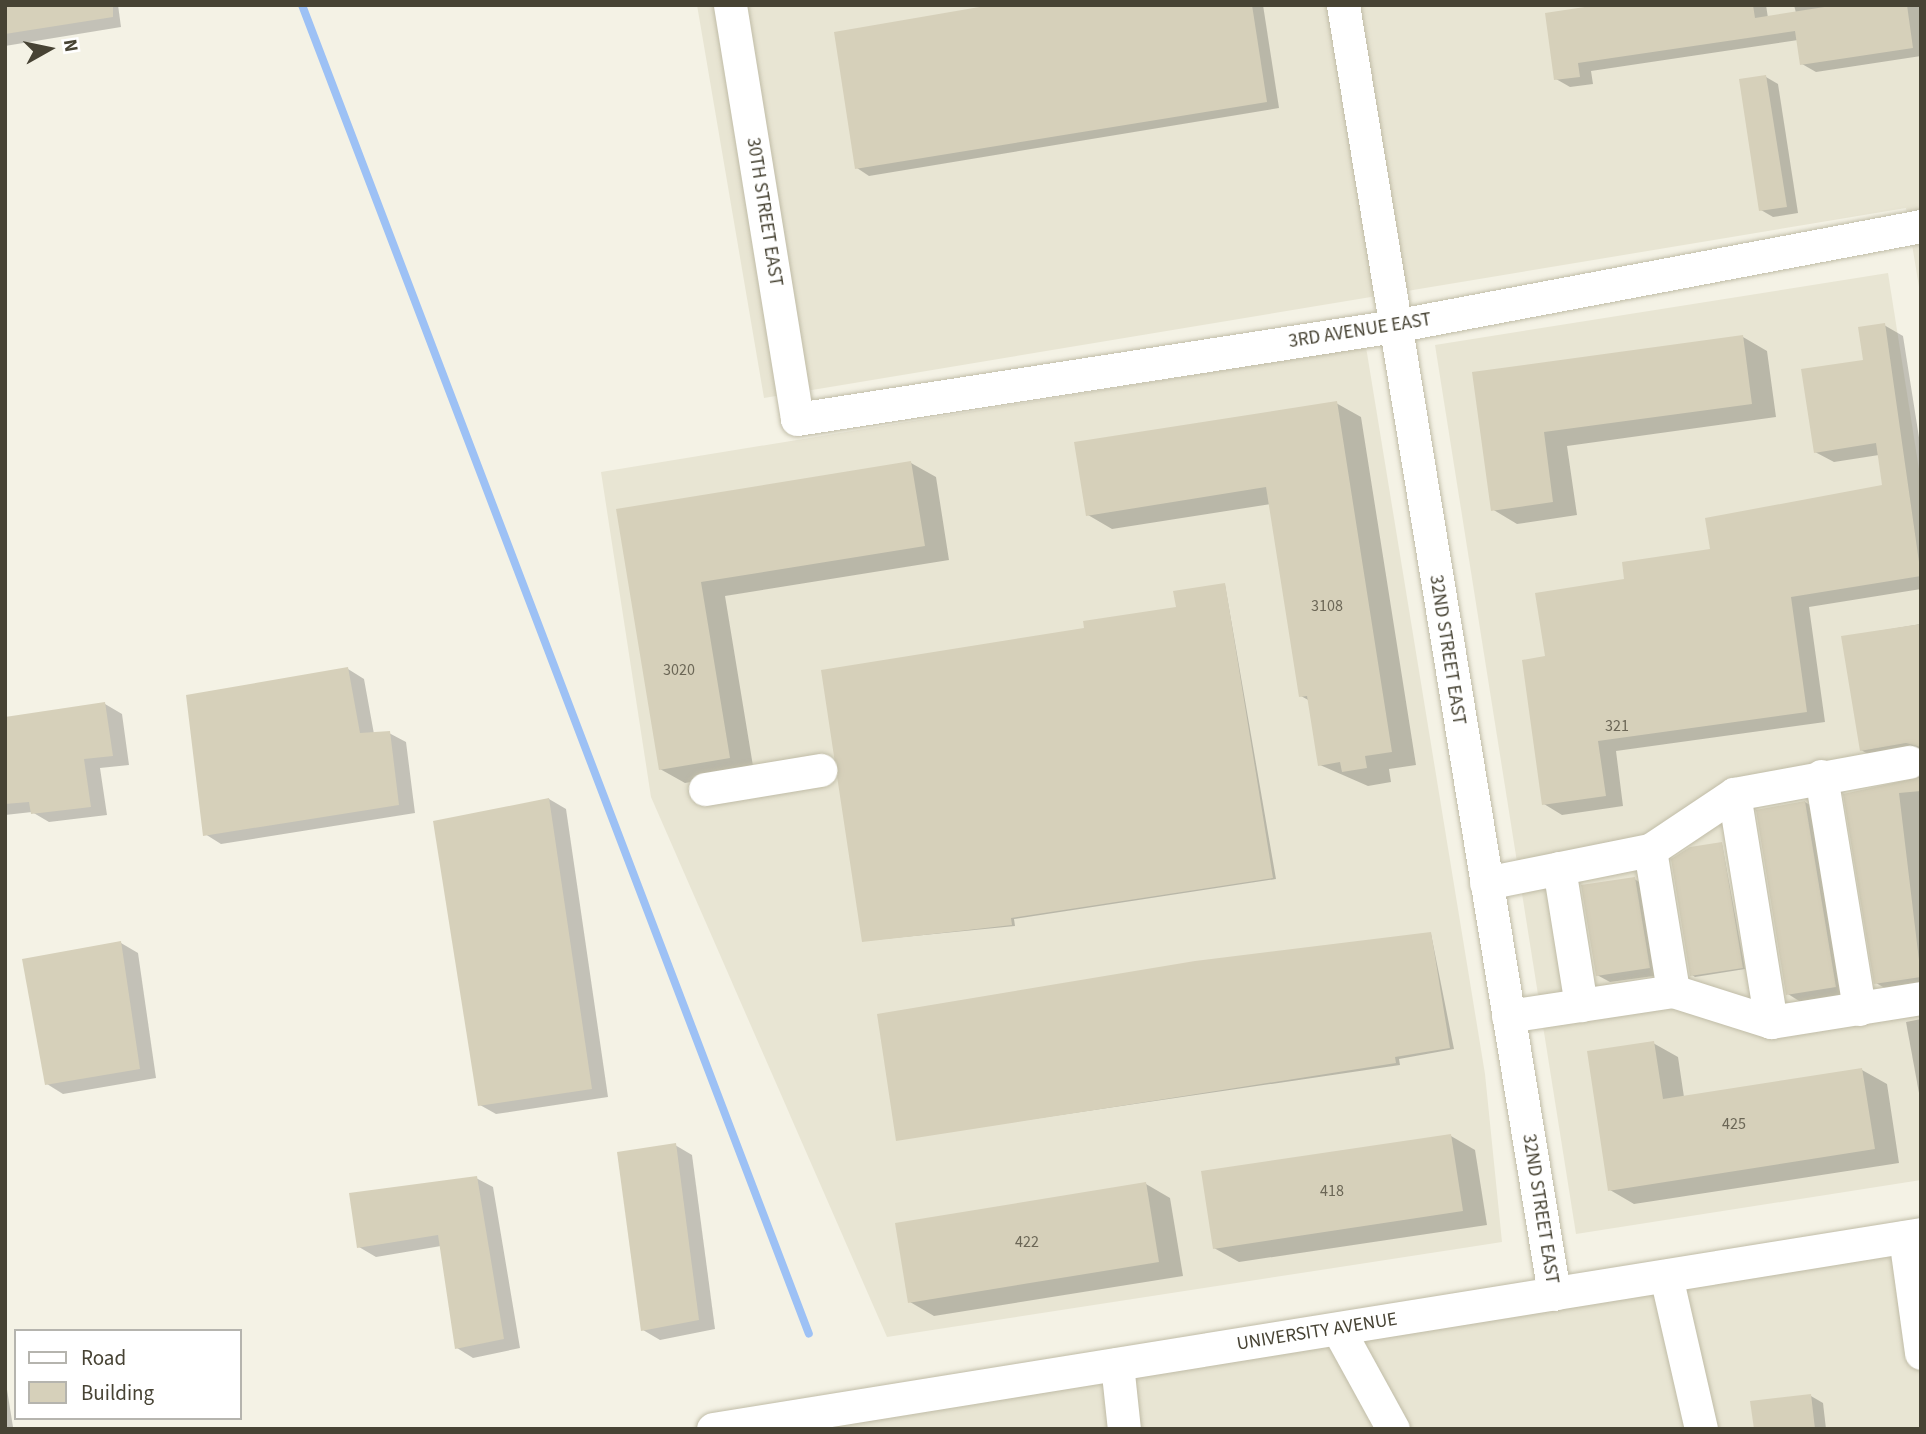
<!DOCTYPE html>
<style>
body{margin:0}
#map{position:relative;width:1926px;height:1434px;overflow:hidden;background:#f4f2e5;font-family:"Source Sans 3",sans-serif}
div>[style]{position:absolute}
.residential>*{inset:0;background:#e8e5d3}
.shadow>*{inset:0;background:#0003}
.stream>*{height:8px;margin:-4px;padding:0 4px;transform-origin:4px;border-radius:4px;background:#9dc1f5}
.building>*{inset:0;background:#d6d0ba}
.roads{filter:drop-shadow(0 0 2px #c0bca7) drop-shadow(0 0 2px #c0bca7)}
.minor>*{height:33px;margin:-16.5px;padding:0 16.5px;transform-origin:16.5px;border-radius:16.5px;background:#fff}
span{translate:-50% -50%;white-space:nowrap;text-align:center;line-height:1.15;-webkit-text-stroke:6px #fff;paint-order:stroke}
.number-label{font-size:16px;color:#6b6656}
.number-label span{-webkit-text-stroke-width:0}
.street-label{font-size:19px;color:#474334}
.frame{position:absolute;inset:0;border:7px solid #474334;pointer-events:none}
.legend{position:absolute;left:14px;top:1329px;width:228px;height:91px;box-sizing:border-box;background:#fff;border:2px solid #b5b4ae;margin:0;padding:9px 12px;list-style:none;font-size:21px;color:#474334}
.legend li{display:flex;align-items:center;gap:14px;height:35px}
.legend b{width:35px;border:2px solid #b5b4ae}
.north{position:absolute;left:14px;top:14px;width:70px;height:70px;-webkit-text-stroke:5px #fff;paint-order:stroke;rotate:81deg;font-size:19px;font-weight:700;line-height:28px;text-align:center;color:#474334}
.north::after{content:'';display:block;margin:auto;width:24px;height:32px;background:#474334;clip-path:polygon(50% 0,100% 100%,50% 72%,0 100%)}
</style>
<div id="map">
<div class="residential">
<i style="clip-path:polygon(697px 5px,1921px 5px,1921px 299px,1906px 208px,764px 398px)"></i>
<i style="clip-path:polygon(1888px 273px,1921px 482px,1921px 1180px,1576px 1234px,1435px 345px)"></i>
<i style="clip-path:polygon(1366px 347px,1485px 1074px,1502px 1242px,887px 1337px,651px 797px,601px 472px)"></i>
<i style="clip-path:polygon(1921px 1229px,1921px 1429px,754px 1429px)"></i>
</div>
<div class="shadow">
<i style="clip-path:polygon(5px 5px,118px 5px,121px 27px,5px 46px)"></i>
<i style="clip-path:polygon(1008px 5px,1263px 5px,1279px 108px,869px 176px,857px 168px)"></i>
<i style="clip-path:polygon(1606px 5px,1766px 5px,1768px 18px,1796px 13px,1794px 5px,1920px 5px,1921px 56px,1816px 72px,1802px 64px,1798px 40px,1591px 71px,1593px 84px,1570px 87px,1556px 79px)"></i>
<i style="clip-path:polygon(1766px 77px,1778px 84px,1798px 213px,1773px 217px,1761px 210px)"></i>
<i style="clip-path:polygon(1884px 325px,1903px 336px,1921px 450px,1921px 589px,1809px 607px,1825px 722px,1616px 751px,1623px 806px,1562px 815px,1544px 804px,1547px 658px,1626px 581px,1884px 486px,1879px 455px,1834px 462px,1815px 452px)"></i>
<i style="clip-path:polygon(1743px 337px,1767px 351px,1776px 417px,1567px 446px,1577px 515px,1517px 524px,1492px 509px,1474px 374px)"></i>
<i style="clip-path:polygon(1336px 403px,1361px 417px,1416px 765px,1389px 769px,1391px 782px,1368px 786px,1320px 765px,1310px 701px,1301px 696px,1271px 504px,1112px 529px,1088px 515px)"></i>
<i style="clip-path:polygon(911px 463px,936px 477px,949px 560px,725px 596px,754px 772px,685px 783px,660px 769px,618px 510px)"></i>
<i style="clip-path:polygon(1225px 585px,1276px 879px,1014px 919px,1015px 926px,863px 941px,1086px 629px,1178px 608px)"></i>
<i style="clip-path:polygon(1921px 624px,1921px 752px,1875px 758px,1861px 750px,1843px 637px)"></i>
<i style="clip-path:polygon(348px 669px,364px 679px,374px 734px,389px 733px,406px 742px,415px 813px,221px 844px,205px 834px)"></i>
<i style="clip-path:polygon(105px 704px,122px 714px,129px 765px,100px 768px,107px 815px,49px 822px,32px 812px,5px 815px,5px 719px)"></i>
<i style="clip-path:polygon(1921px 773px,1921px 986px,1890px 991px,1876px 983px,1845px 795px,1914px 782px)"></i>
<i style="clip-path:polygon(549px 799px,566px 809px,608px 1097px,496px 1114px,480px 1105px)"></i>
<i style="clip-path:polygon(1805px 802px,1822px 812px,1852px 996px,1804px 1004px,1788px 994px)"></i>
<i style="clip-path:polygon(1722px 844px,1745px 969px,1695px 977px,1692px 975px)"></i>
<i style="clip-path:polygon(1634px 879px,1647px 886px,1661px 975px,1610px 982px,1597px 975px)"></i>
<i style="clip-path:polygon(1431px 934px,1454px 1049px,1399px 1059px,1400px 1065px,897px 1139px)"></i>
<i style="clip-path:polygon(121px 943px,138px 953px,156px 1078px,63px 1094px,47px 1084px)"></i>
<i style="clip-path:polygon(1921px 1019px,1921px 1104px,1906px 1022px)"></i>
<i style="clip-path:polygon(1653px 1043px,1678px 1057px,1684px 1097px,1862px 1070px,1887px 1084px,1899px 1163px,1634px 1204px,1610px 1190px)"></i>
<i style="clip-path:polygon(1451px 1136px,1475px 1150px,1487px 1225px,1239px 1262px,1214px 1248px)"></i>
<i style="clip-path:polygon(675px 1145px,692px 1155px,715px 1329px,660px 1340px,643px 1330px)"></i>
<i style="clip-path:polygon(476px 1178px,493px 1187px,520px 1348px,473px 1358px,457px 1348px,441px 1246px,376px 1257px,359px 1247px)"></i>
<i style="clip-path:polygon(1146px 1184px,1170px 1198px,1183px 1276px,934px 1316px,910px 1302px)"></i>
<i style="clip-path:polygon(5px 1377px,13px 1427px,5px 1428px)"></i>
<i style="clip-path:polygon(1811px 1396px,1823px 1403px,1826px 1429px,1755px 1429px)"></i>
</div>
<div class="stream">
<i style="left:302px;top:5px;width:1422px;rotate:69.12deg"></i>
</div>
<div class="building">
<i style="clip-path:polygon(5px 5px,113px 5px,113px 17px,5px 34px)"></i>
<i style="clip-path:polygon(991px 5px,1252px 5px,1267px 102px,855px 169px,834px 32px)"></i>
<i style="clip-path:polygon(1598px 5px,1753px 5px,1755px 18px,1837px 5px,1907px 5px,1913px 48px,1800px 65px,1795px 31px,1578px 63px,1580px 77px,1554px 80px,1545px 13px)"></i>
<i style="clip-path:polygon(1766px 75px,1787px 207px,1759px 211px,1739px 79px)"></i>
<i style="clip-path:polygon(1885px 323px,1921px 576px,1791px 597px,1807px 712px,1598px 741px,1606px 796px,1542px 805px,1522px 660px,1545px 656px,1535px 593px,1624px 579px,1622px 562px,1710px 549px,1705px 518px,1882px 485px,1876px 443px,1814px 453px,1801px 369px,1863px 360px,1858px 327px)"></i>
<i style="clip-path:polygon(1743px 335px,1752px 404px,1544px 432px,1553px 502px,1491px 511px,1472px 372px)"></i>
<i style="clip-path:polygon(1337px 401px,1392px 752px,1365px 756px,1367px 768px,1342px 772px,1340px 762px,1318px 766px,1307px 696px,1299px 697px,1266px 487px,1086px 516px,1074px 442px)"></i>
<i style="clip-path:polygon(911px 461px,925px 546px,701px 582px,730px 758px,659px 770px,616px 509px)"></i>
<i style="clip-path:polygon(1225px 583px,1273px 878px,1011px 918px,1012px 925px,862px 942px,821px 670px,1084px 628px,1083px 621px,1176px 607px,1173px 591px)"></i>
<i style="clip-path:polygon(1921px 624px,1921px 747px,1906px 743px,1860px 751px,1841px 636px)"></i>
<i style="clip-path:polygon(348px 667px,360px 733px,390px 731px,399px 805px,203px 836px,186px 695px)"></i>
<i style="clip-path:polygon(105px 702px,113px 756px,84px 759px,91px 807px,31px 814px,29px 802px,5px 804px,5px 717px)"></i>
<i style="clip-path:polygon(1921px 777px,1921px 791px,1899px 793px,1921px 977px,1874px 984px,1843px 794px)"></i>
<i style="clip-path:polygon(549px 798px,592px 1089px,478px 1106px,433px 821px)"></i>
<i style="clip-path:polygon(1805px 801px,1836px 987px,1786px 995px,1756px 810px)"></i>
<i style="clip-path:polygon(1722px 842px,1743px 968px,1690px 976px,1671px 859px,1690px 847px)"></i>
<i style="clip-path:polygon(1635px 877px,1650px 968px,1596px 976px,1581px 885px)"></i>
<i style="clip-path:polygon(1431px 932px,1450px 1048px,1395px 1057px,1396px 1063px,896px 1141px,877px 1014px,1195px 961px)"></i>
<i style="clip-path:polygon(121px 941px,140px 1069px,45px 1085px,22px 959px)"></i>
<i style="clip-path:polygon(1654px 1041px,1663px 1099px,1862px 1068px,1875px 1149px,1608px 1191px,1587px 1051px)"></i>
<i style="clip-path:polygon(1451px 1134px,1463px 1211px,1213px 1249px,1201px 1171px)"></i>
<i style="clip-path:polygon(676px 1143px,699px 1320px,641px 1331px,617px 1152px)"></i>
<i style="clip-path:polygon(477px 1176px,504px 1339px,455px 1349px,438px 1235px,357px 1248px,349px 1193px)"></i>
<i style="clip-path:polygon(1146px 1182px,1159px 1262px,908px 1303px,895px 1223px)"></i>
<i style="clip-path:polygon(1811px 1394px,1815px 1429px,1754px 1429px,1750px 1401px)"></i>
</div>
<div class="roads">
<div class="minor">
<i style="left:730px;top:5px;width:419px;rotate:80.8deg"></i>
<i style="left:797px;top:419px;width:604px;rotate:-8.85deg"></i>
<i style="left:1394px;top:326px;width:536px;rotate:-10.74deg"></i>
<i style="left:1343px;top:5px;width:1306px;rotate:80.7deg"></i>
<i style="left:1821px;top:776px;width:236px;rotate:80.7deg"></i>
<i style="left:705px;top:789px;width:117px;rotate:-9.4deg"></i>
<i style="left:1734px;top:794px;width:231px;rotate:80.8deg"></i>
<i style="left:1650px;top:850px;width:143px;rotate:80.7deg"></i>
<i style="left:1559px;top:868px;width:139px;rotate:80.9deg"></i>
<i style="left:1486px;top:883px;width:167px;rotate:-11.4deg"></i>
<i style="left:1650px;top:850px;width:101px;rotate:-33.7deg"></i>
<i style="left:1734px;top:794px;width:178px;rotate:-10.4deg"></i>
<i style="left:1508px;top:1016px;width:167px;rotate:-8.6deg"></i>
<i style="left:1673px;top:991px;width:103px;rotate:17.6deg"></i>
<i style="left:1771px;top:1022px;width:152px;rotate:-9.1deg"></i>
<i style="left:1905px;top:1237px;width:117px;rotate:82.1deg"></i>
<i style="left:1666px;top:1276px;width:157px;rotate:77.1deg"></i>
<i style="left:1338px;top:1329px;width:114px;rotate:61.2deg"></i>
<i style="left:1117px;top:1364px;width:65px;rotate:83.9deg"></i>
<i style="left:713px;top:1429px;width:1224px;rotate:-9.17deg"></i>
</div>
</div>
<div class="number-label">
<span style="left:1327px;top:606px">3108</span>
<span style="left:679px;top:670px">3020</span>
<span style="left:1617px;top:726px">321</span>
<span style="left:1734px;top:1124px">425</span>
<span style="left:1332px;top:1191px">418</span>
<span style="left:1027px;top:1242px">422</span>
</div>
<div class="street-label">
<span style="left:764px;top:212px;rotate:81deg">30TH STREET EAST</span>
<span style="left:1360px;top:331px;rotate:-9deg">3RD AVENUE EAST</span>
<span style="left:1447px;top:650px;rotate:81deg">32ND STREET EAST</span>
<span style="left:1540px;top:1209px;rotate:81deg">32ND STREET EAST</span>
<span style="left:1317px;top:1332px;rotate:-9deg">UNIVERSITY AVENUE</span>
</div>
<div class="frame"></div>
<ul class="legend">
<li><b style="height:9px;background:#fff"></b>Road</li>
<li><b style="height:19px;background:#d6d0ba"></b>Building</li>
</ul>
<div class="north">N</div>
</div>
